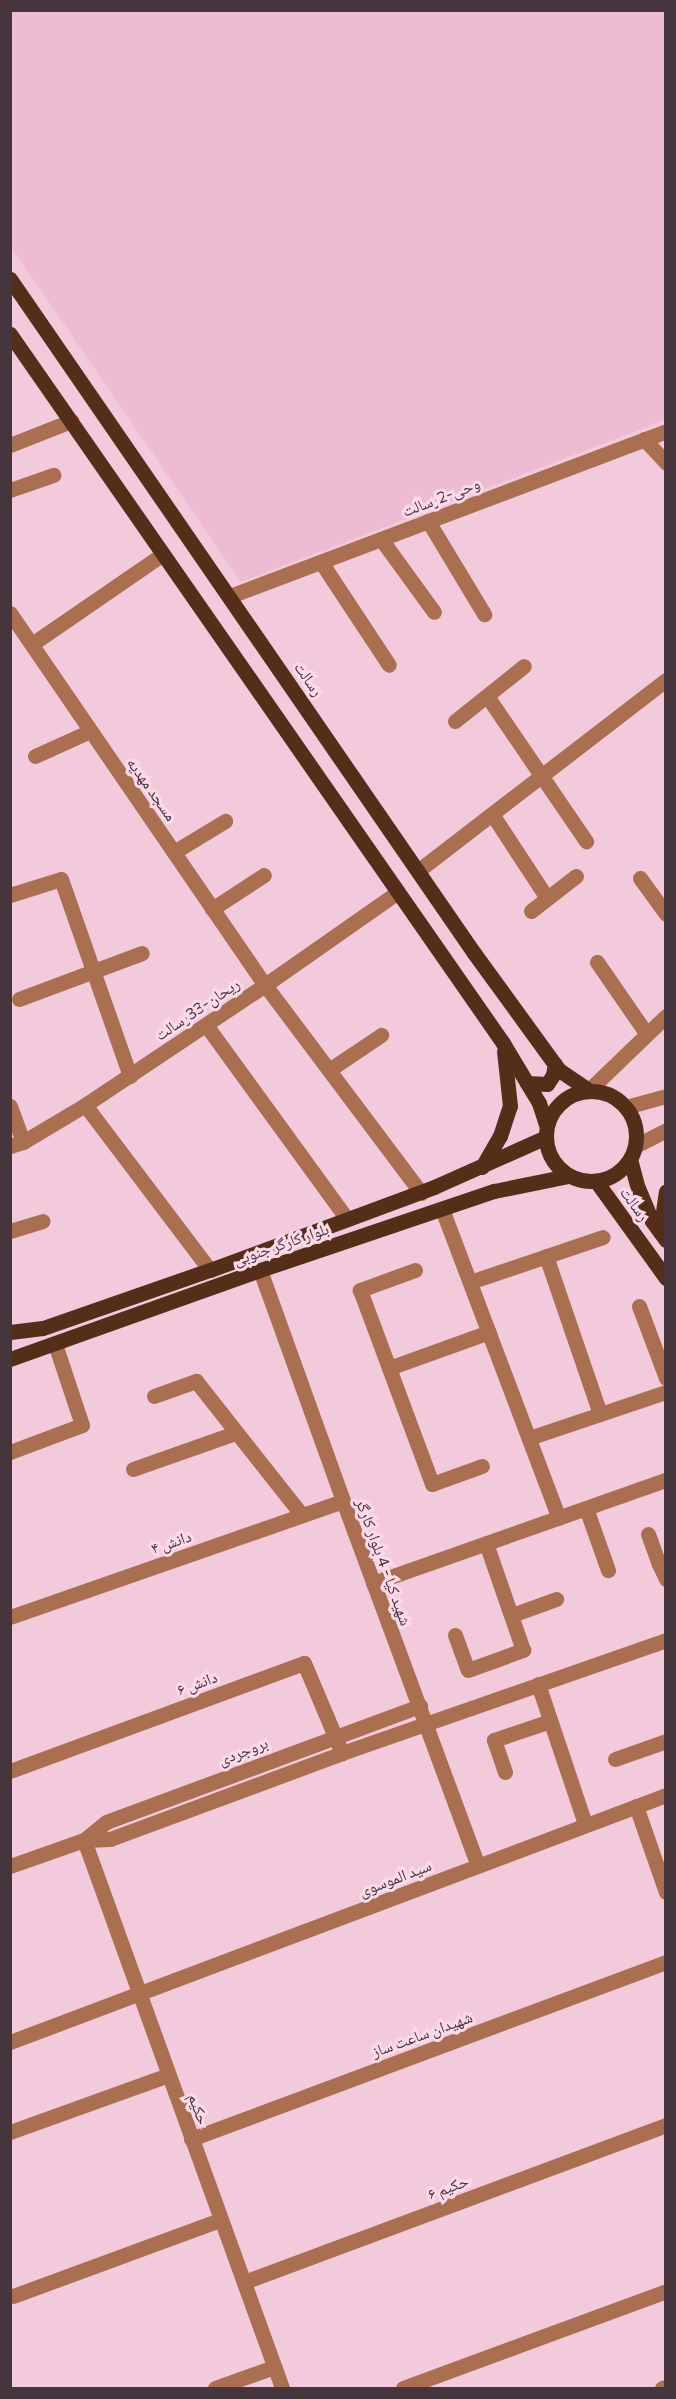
<!DOCTYPE html>
<meta charset="utf-8">
<style>
body{margin:0}
#map{position:relative;width:676px;height:2399px;overflow:hidden;background:#f3c9dc;font-family:Commissioner,"Noto Naskh Arabic",sans-serif}
div>[style]{position:absolute}
.built>*{inset:0;background:#edbcd3}
.minor>*{height:15px;margin:-7.5px;padding:0 7.5px;transform-origin:7.5px;border-radius:7.5px;background:#a96f50}
.major>*{height:15px;margin:-7.5px;padding:0 7.5px;transform-origin:7.5px;border-radius:7.5px;background:#542e18}
.major>.ring{margin:-7.5px;padding:0;box-sizing:content-box;background:none;border:15px solid #542e18;border-radius:50%}
span{translate:-50% -50%;white-space:nowrap;text-align:center;line-height:1.15;-webkit-text-stroke:6px #fbd9e8;paint-order:stroke}
.street-label{font-size:16px;color:#46353d}
.frame{position:absolute;inset:0;border:12px solid #46353d;pointer-events:none}
</style>
<div id="map">
<div class="built">
<i style="clip-path:polygon(10px 11px,665px 11px,665px 420px,241px 582px,11px 247px)"></i>
</div>
<div class="minor">
<i style="left:644px;top:439px;width:33px;rotate:47deg"></i>
<i style="left:10px;top:445px;width:66px;rotate:-21.5deg"></i>
<i style="left:10px;top:490px;width:46px;rotate:-19.2deg"></i>
<i style="left:428px;top:521px;width:109px;rotate:58.9deg"></i>
<i style="left:381px;top:539px;width:90px;rotate:54deg"></i>
<i style="left:321px;top:562px;width:123px;rotate:56.6deg"></i>
<i style="left:230px;top:596px;width:466px;rotate:-20.7deg"></i>
<i style="left:10px;top:613px;width:451px;rotate:55.6deg"></i>
<i style="left:265px;top:985px;width:260px;rotate:53.1deg"></i>
<i style="left:32px;top:644px;width:159px;rotate:-34.5deg"></i>
<i style="left:487px;top:696px;width:176px;rotate:55.7deg"></i>
<i style="left:455px;top:721px;width:88px;rotate:-38.6deg"></i>
<i style="left:35px;top:756px;width:60px;rotate:-24.4deg"></i>
<i style="left:492px;top:814px;width:100px;rotate:56.8deg"></i>
<i style="left:174px;top:852px;width:60px;rotate:-31.3deg"></i>
<i style="left:419px;top:870px;width:312px;rotate:-37.6deg"></i>
<i style="left:640px;top:878px;width:44px;rotate:54.2deg"></i>
<i style="left:10px;top:895px;width:53px;rotate:-17.4deg"></i>
<i style="left:61px;top:879px;width:209px;rotate:70.7deg"></i>
<i style="left:212px;top:909px;width:62px;rotate:-33.2deg"></i>
<i style="left:531px;top:911px;width:57px;rotate:-37.9deg"></i>
<i style="left:597px;top:962px;width:86px;rotate:55.4deg"></i>
<i style="left:19px;top:999px;width:131px;rotate:-20.5deg"></i>
<i style="left:206px;top:1025px;width:240px;rotate:54deg"></i>
<i style="left:329px;top:1070px;width:63px;rotate:-33.9deg"></i>
<i style="left:589px;top:1090px;width:107px;rotate:-43.9deg"></i>
<i style="left:85px;top:1105px;width:207px;rotate:52.9deg"></i>
<i style="left:10px;top:1106px;width:38px;rotate:70deg"></i>
<i style="left:626px;top:1107px;width:41px;rotate:-15.4deg"></i>
<i style="left:10px;top:1146px;width:14px;rotate:-17deg"></i>
<i style="left:23px;top:1142px;width:72px;rotate:-30.8deg"></i>
<i style="left:85px;top:1105px;width:216px;rotate:-33.7deg"></i>
<i style="left:265px;top:985px;width:162px;rotate:-35deg"></i>
<i style="left:635px;top:1146px;width:35px;rotate:-27deg"></i>
<i style="left:442px;top:1209px;width:330px;rotate:69.3deg"></i>
<i style="left:10px;top:1231px;width:34px;rotate:-17deg"></i>
<i style="left:546px;top:1256px;width:167px;rotate:71.1deg"></i>
<i style="left:260px;top:1270px;width:245px;rotate:70.2deg"></i>
<i style="left:343px;top:1501px;width:388px;rotate:69.7deg"></i>
<i style="left:415px;top:1270px;width:59px;rotate:160deg"></i>
<i style="left:360px;top:1290px;width:207px;rotate:69.6deg"></i>
<i style="left:432px;top:1484px;width:53px;rotate:-19.8deg"></i>
<i style="left:470px;top:1282px;width:140px;rotate:-18.7deg"></i>
<i style="left:639px;top:1306px;width:77px;rotate:69.4deg"></i>
<i style="left:389px;top:1368px;width:106px;rotate:-19.8deg"></i>
<i style="left:154px;top:1396px;width:45px;rotate:-19.7deg"></i>
<i style="left:196px;top:1381px;width:171px;rotate:51.7deg"></i>
<i style="left:529px;top:1438px;width:145px;rotate:-18.6deg"></i>
<i style="left:10px;top:1452px;width:77px;rotate:-20.6deg"></i>
<i style="left:82px;top:1425px;width:85px;rotate:-108.4deg"></i>
<i style="left:133px;top:1469px;width:108px;rotate:-19.4deg"></i>
<i style="left:586px;top:1508px;width:66px;rotate:70.5deg"></i>
<i style="left:648px;top:1534px;width:32px;rotate:70deg"></i>
<i style="left:666px;top:1562px;width:7px;rotate:164deg"></i>
<i style="left:659px;top:1564px;width:17px;rotate:65deg"></i>
<i style="left:373px;top:1583px;width:311px;rotate:-19.4deg"></i>
<i style="left:512px;top:1615px;width:47px;rotate:-20deg"></i>
<i style="left:10px;top:1617px;width:353px;rotate:-19.2deg"></i>
<i style="left:455px;top:1635px;width:37px;rotate:70deg"></i>
<i style="left:468px;top:1670px;width:59px;rotate:-20deg"></i>
<i style="left:523px;top:1650px;width:113px;rotate:-109.1deg"></i>
<i style="left:538px;top:1684px;width:148px;rotate:71.4deg"></i>
<i style="left:615px;top:1759px;width:54px;rotate:-19.4deg"></i>
<i style="left:10px;top:1771px;width:313px;rotate:-20.2deg"></i>
<i style="left:304px;top:1663px;width:98px;rotate:67.1deg"></i>
<i style="left:505px;top:1772px;width:34px;rotate:-109deg"></i>
<i style="left:494px;top:1740px;width:59px;rotate:-18.7deg"></i>
<i style="left:636px;top:1806px;width:91px;rotate:70.8deg"></i>
<i style="left:84px;top:1840px;width:583px;rotate:70.13deg"></i>
<i style="left:84px;top:1840px;width:28px;rotate:-39deg"></i>
<i style="left:106px;top:1822px;width:335px;rotate:-20.3deg"></i>
<i style="left:10px;top:1866px;width:78px;rotate:-19.4deg"></i>
<i style="left:84px;top:1840px;width:26px;rotate:-2deg"></i>
<i style="left:110px;top:1839px;width:247px;rotate:-20.3deg"></i>
<i style="left:342px;top:1753px;width:343px;rotate:-19.2deg"></i>
<i style="left:10px;top:2042px;width:701px;rotate:-20.63deg"></i>
<i style="left:10px;top:2132px;width:168px;rotate:-19.8deg"></i>
<i style="left:191px;top:2139px;width:507px;rotate:-20.44deg"></i>
<i style="left:244px;top:2282px;width:450px;rotate:-20.4deg"></i>
<i style="left:13px;top:2296px;width:221px;rotate:-20.2deg"></i>
<i style="left:215px;top:2388px;width:63px;rotate:-19.6deg"></i>
<i style="left:403px;top:2388px;width:280px;rotate:-20.2deg"></i>
<i style="left:662px;top:2388px;width:4px;rotate:-14deg"></i>
</div>
<div class="major">
<i style="left:10px;top:279px;width:818px;rotate:55.46deg"></i>
<i style="left:474px;top:953px;width:145px;rotate:54deg"></i>
<i style="left:559px;top:1070px;width:36px;rotate:34deg"></i>
<i style="left:10px;top:334px;width:864px;rotate:55.19deg"></i>
<i style="left:503px;top:1043px;width:70px;rotate:59deg"></i>
<i style="left:539px;top:1103px;width:22px;rotate:72deg"></i>
<i style="left:527px;top:1083px;width:20px;rotate:3deg"></i>
<i style="left:547px;top:1084px;width:11px;rotate:-56deg"></i>
<i style="left:553px;top:1075px;width:11px;rotate:-80deg"></i>
<i class="ring" style="left:546px;top:1091px;width:75px;height:75px"></i>
<i style="left:630px;top:1159px;width:30px;rotate:75deg"></i>
<i style="left:638px;top:1188px;width:36px;rotate:67deg"></i>
<i style="left:652px;top:1221px;width:24px;rotate:54deg"></i>
<i style="left:482px;top:1167px;width:36px;rotate:-60deg"></i>
<i style="left:500px;top:1136px;width:32px;rotate:-72deg"></i>
<i style="left:510px;top:1106px;width:55px;rotate:-96.2deg"></i>
<i style="left:596px;top:1181px;width:120px;rotate:54.2deg"></i>
<i style="left:660px;top:1232px;width:41px;rotate:-81.7deg"></i>
<i style="left:10px;top:1332px;width:33px;rotate:-7deg"></i>
<i style="left:43px;top:1328px;width:177px;rotate:-19.2deg"></i>
<i style="left:210px;top:1270px;width:239px;rotate:-20.3deg"></i>
<i style="left:434px;top:1187px;width:120px;rotate:-24deg"></i>
<i style="left:10px;top:1359px;width:265px;rotate:-19.6deg"></i>
<i style="left:260px;top:1270px;width:247px;rotate:-18.7deg"></i>
<i style="left:494px;top:1191px;width:76px;rotate:-11.5deg"></i>
</div>
<div class="street-label">
<span style="left:441px;top:497px;rotate:-21deg">وحی-2رسالت</span>
<span style="left:309px;top:679px;rotate:55deg">رسالت</span>
<span style="left:152px;top:789px;rotate:55deg">مسجد مهدیه</span>
<span style="left:197px;top:1009px;rotate:-34deg">ریحان-33رسالت</span>
<span style="left:635px;top:1204px;rotate:54deg">رسالت</span>
<span style="left:281px;top:1244px;rotate:-19deg">بلوار کارگر جنوبی</span>
<span style="left:171px;top:1542px;rotate:-19deg">دانش ۴</span>
<span style="left:384px;top:1562px;rotate:70deg">شهید کیا - 4 بلوار کارگر</span>
<span style="left:197px;top:1683px;rotate:-20deg">دانش ۶</span>
<span style="left:243px;top:1751px;rotate:-21deg">بروجردی</span>
<span style="left:395px;top:1878px;rotate:-21deg">سید الموسوی</span>
<span style="left:422px;top:2034px;rotate:-20deg">شهیدان ساعت ساز</span>
<span style="left:199px;top:2109px;rotate:70deg">حکیم</span>
<span style="left:448px;top:2187px;rotate:-20deg">حکیم ۶</span>
</div>
<div class="frame"></div>
</div>
